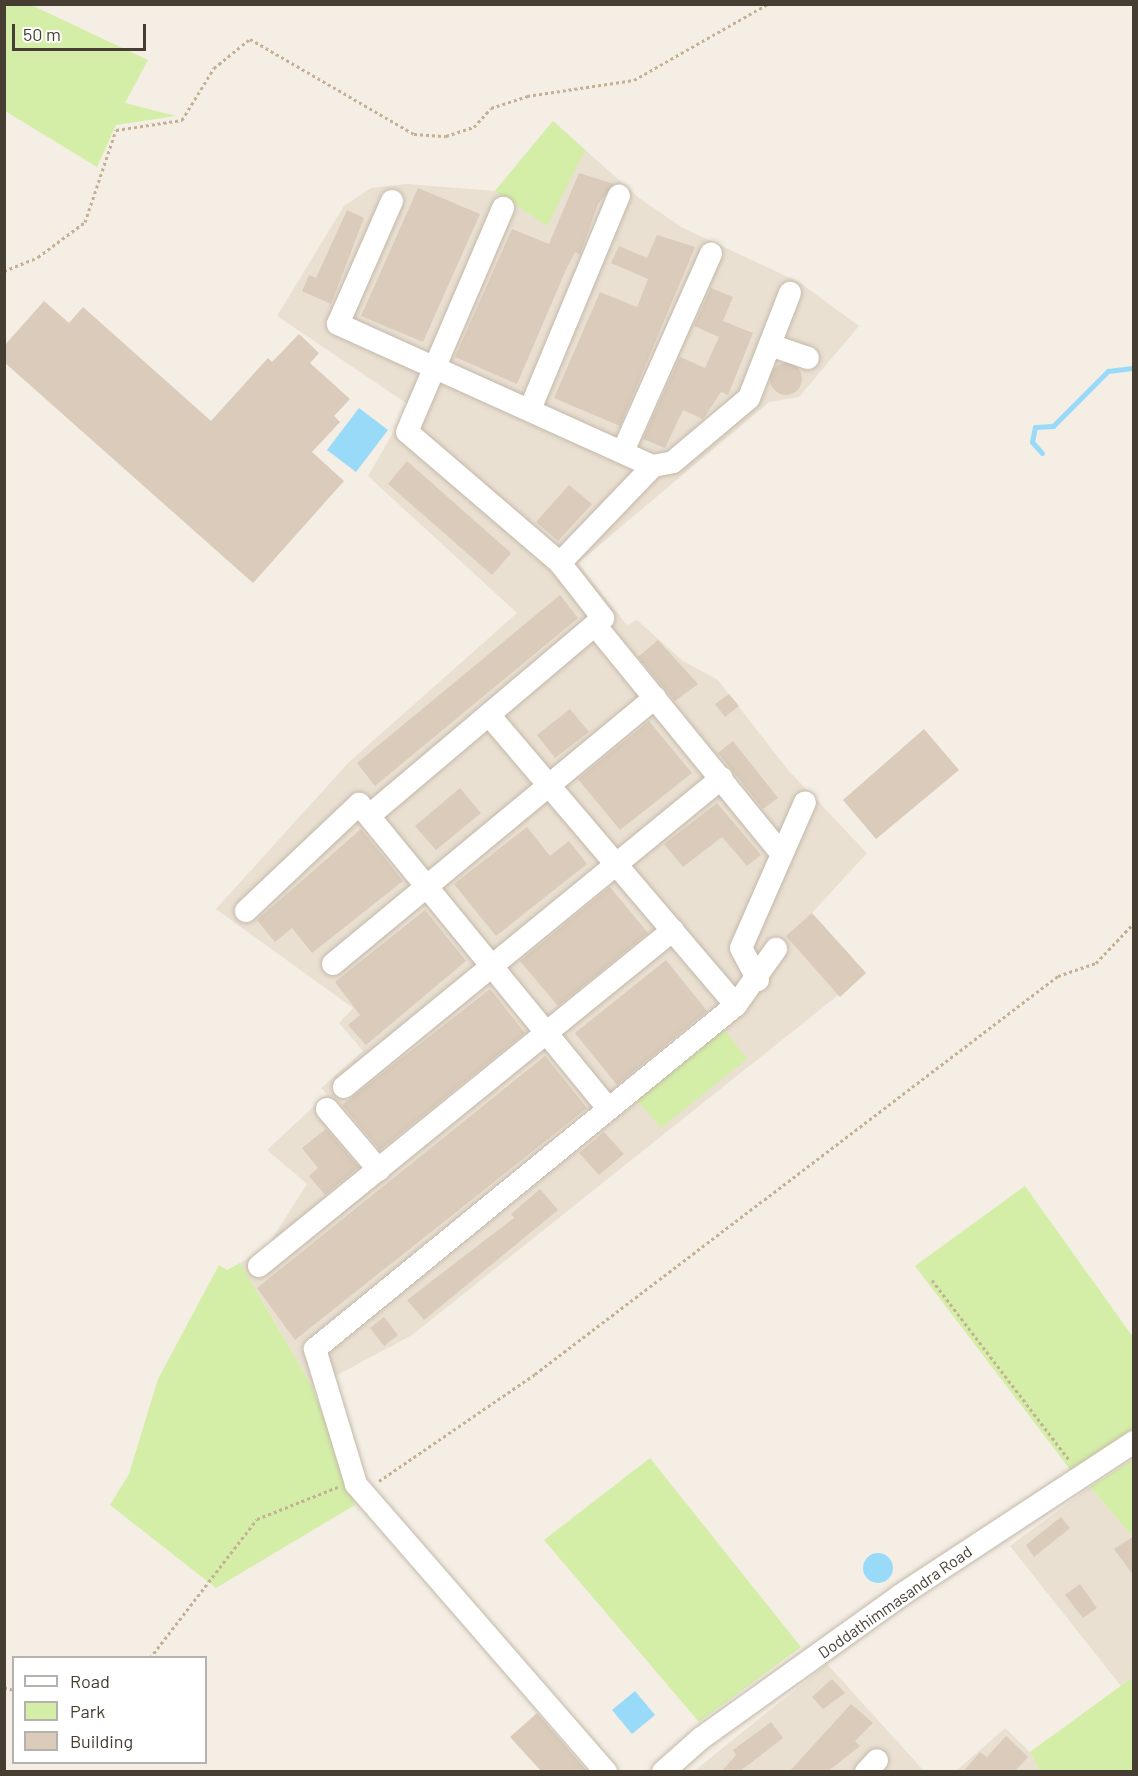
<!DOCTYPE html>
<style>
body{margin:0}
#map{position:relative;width:1138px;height:1776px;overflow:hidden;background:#f4eee4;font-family:Barlow,sans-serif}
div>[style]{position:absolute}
.residential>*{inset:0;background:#e9e0d2}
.green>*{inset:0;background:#d4eea8}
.water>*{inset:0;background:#99daf9}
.round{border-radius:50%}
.stream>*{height:5px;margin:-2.5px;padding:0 2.5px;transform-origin:2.5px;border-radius:2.5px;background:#99daf9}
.building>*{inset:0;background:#dacbbb}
.path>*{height:3px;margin-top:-1.5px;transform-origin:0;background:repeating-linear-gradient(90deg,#c4b095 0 3px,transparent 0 6px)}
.roads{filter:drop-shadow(0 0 2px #c4b8a9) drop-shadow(0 0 2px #c4b8a9)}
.minor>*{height:22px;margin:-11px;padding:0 11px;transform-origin:11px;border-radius:11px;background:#fff}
span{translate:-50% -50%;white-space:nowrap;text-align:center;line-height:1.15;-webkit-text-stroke:4.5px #fff;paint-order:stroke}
.street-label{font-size:16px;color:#473e33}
.frame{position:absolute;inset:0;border:6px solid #473e33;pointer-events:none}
.legend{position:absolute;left:12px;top:1656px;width:195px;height:108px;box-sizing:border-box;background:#fff;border:2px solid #b5b2ad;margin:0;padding:8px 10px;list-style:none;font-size:18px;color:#473e33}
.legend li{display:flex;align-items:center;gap:12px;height:30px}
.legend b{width:30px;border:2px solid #b5b2ad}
.scale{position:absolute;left:12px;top:24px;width:134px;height:27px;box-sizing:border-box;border:3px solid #473e33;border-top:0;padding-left:8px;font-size:18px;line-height:21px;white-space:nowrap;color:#473e33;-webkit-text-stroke:4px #fff;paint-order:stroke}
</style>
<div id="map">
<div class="residential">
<i style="clip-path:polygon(553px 121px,639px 198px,683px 228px,799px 282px,859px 326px,799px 397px,769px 402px,578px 563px,627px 625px,637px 620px,683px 661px,718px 680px,788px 770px,867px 853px,812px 913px,866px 973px,412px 1335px,313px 1388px,240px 1263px,267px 1247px,307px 1184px,267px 1150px,327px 1094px,321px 1088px,363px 1051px,339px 1023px,353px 1008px,216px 909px,348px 763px,517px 613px,368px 476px,409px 405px,277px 316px,344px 206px,371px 188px,407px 184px,495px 191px)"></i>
<i style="clip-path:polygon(1090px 1487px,1133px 1537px,1133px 1677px,1121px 1686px,1010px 1546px)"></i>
<i style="clip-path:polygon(827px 1664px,924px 1771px,693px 1772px)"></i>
<i style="clip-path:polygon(1005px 1728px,1030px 1752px,1040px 1771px,955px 1772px)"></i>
</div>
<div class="green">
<i style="clip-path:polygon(29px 4px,148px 60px,125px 103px,176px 116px,116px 125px,97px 167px,5px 111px,5px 5px)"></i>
<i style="clip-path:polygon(553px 121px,585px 150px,547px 226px,495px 191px)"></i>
<i style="clip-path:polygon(723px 1028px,747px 1059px,661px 1128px,634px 1097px)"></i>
<i style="clip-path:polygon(1025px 1186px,1133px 1337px,1133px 1434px,1072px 1472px,915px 1266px)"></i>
<i style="clip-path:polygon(240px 1263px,313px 1388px,355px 1505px,216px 1588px,110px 1505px,129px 1474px,158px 1379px,219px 1265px,227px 1270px)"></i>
<i style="clip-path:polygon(650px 1458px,801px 1647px,699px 1722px,544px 1540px)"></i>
<i style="clip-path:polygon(1133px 1459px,1133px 1537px,1090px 1487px)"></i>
<i style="clip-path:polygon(1133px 1677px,1133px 1771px,1040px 1771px,1030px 1752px)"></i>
</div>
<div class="water">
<i style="clip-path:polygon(359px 408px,388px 430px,356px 472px,327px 450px)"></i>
<i class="round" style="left:863px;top:1553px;width:30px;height:30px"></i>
<i style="clip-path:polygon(635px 1691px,655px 1715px,632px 1734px,612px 1710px)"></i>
</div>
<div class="stream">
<i style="left:1042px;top:453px;width:15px;rotate:-132deg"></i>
<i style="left:1032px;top:442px;width:15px;rotate:-79deg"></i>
<i style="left:1035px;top:427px;width:18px;rotate:-3deg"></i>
<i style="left:1053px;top:426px;width:78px;rotate:-45deg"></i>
<i style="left:1108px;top:371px;width:26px;rotate:-7deg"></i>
</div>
<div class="building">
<i style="clip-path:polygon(579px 173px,614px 184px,598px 204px,580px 255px,575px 252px,565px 272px,517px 384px,455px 357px,512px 229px,549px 244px)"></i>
<i style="clip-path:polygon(418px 188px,480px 214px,423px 342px,361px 316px)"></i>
<i style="clip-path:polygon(347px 210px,364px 218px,331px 304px,302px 291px,309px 275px,316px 278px)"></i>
<i style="clip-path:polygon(657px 235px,695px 247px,620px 426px,554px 398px,600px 292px,637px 307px,648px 279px,611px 263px,619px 246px,647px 258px)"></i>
<i style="clip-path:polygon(711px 288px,733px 297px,723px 321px,753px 333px,728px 395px,721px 392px,703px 419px,683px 410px,665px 448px,643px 439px,680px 357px,705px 368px,719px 337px,694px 326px)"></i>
<i style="clip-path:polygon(44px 301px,69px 323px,83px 307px,211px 421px,268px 358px,272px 362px,299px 334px,319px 353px,310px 363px,350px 399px,334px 416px,340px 422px,312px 452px,344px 481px,253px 583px,4px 362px,4px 346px)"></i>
<i class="round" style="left:770px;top:363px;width:32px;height:32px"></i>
<i style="clip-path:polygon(407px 461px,511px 553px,492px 575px,388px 484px)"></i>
<i style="clip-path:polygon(569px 485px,592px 504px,558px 541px,536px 522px)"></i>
<i style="clip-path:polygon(560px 595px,578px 618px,375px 786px,357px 763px)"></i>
<i style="clip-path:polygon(658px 640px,698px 684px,675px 701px,638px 657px)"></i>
<i style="clip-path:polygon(729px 694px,739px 706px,725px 717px,715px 704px)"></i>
<i style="clip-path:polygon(570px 709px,589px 732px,555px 758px,537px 735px)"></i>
<i style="clip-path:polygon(649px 721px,692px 773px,620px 830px,578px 779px)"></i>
<i style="clip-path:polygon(924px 729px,959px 770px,876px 839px,843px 800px)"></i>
<i style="clip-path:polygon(733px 741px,778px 798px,763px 809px,718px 753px)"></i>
<i style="clip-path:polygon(460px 788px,481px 813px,436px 850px,415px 826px)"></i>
<i style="clip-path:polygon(717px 803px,761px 855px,747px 866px,722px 837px,683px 867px,664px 844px)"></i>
<i style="clip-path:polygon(527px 827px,550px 856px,569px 841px,587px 864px,496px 936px,454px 884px)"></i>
<i style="clip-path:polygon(361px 829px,403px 881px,312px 953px,292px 928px,275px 942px,257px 920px)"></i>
<i style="clip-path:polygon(610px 887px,648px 933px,558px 1006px,520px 961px)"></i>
<i style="clip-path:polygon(425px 910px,466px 961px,366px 1045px,348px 1025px,360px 1015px,335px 982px)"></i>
<i style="clip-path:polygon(812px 913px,866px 973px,840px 997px,786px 936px)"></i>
<i style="clip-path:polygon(666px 960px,707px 1011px,617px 1085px,575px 1033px)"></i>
<i style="clip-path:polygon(490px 989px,525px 1033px,380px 1150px,342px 1105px)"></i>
<i style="clip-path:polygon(545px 1056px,587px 1108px,295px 1340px,257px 1288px)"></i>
<i style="clip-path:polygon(326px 1129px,359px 1167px,325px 1195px,309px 1176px,318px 1168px,302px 1148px)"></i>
<i style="clip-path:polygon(604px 1132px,624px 1154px,599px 1175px,579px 1153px)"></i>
<i style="clip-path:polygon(540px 1189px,558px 1210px,424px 1320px,407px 1300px,514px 1218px,511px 1214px)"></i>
<i style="clip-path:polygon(384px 1317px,398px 1335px,384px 1346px,370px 1328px)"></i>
<i style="clip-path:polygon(1061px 1517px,1070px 1528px,1034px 1557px,1026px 1545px)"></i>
<i style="clip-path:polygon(1134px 1536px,1134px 1576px,1114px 1549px)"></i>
<i style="clip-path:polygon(1080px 1584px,1097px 1608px,1083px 1618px,1065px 1595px)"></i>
<i style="clip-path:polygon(832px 1679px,845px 1693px,823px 1709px,812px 1697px)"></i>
<i style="clip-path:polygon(851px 1704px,873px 1723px,855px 1741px,860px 1746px,827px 1772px,789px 1772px)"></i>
<i style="clip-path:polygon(537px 1713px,588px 1772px,542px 1772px,510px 1737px)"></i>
<i style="clip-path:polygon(771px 1722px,783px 1738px,739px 1772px,721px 1772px,736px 1755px,733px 1750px)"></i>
<i style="clip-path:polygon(1006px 1736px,1028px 1757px,1014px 1772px,963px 1772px,980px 1752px,987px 1757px)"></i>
</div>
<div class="path">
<i style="left:4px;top:271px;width:37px;rotate:-22deg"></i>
<i style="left:38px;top:257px;width:59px;rotate:-36.7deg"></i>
<i style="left:85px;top:222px;width:97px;rotate:-71.4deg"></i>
<i style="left:116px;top:130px;width:67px;rotate:-8.6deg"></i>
<i style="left:182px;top:120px;width:61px;rotate:-58.4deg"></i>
<i style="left:214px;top:68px;width:46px;rotate:-38.9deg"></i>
<i style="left:250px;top:39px;width:190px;rotate:30.1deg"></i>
<i style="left:414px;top:134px;width:32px;rotate:4deg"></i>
<i style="left:446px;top:136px;width:29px;rotate:-18deg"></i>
<i style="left:474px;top:127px;width:25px;rotate:-48deg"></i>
<i style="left:491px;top:108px;width:38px;rotate:-18deg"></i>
<i style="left:527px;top:96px;width:108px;rotate:-8.5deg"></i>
<i style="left:634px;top:80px;width:154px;rotate:-29.6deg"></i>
<i style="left:932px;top:1280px;width:226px;rotate:52.7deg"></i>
<i style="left:1133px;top:1294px;width:1px;rotate:45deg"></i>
<i style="left:379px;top:1481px;width:189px;rotate:-34.4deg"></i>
<i style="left:535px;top:1374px;width:657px;rotate:-37.27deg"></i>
<i style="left:1058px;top:976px;width:40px;rotate:-18.9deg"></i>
<i style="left:1096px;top:963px;width:55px;rotate:-46.5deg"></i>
<i style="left:150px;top:1658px;width:175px;rotate:-52.4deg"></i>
<i style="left:257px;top:1519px;width:87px;rotate:-21.6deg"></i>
<i style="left:4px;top:1687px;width:10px;rotate:17deg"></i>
</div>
<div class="roads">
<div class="minor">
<i style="left:392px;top:201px;width:134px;rotate:113.7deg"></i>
<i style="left:338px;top:324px;width:346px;rotate:24.3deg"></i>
<i style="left:770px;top:345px;width:40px;rotate:18.9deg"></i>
<i style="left:531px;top:407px;width:229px;rotate:-67.4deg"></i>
<i style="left:624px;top:449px;width:214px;rotate:-66deg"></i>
<i style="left:560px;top:563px;width:134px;rotate:-46.2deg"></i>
<i style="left:653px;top:466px;width:20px;rotate:-11deg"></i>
<i style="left:673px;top:462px;width:99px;rotate:-40.1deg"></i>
<i style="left:749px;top:398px;width:113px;rotate:-68.7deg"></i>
<i style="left:595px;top:625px;width:294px;rotate:50.8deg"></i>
<i style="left:489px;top:715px;width:381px;rotate:49.6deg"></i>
<i style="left:370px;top:815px;width:305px;rotate:-40.2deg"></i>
<i style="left:603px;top:618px;width:70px;rotate:-128deg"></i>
<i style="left:560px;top:563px;width:201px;rotate:-139.4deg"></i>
<i style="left:407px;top:432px;width:244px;rotate:-66.8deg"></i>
<i style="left:246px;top:911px;width:156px;rotate:-43.4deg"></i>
<i style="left:359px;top:804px;width:392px;rotate:50.7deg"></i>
<i style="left:333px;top:964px;width:418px;rotate:-39.6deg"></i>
<i style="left:758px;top:980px;width:36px;rotate:-118deg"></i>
<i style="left:741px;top:948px;width:159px;rotate:-66.3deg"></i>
<i style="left:344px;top:1087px;width:488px;rotate:-39.3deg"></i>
<i style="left:327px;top:1109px;width:80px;rotate:49.6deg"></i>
<i style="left:259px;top:1266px;width:533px;rotate:-39.06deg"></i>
<i style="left:606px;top:1772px;width:381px;rotate:-131deg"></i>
<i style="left:356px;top:1484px;width:141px;rotate:-106.9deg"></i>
<i style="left:315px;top:1349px;width:544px;rotate:-39.25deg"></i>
<i style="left:736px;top:1005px;width:69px;rotate:-54.5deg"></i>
<i style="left:663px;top:1772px;width:50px;rotate:-41.7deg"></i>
<i style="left:700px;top:1739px;width:247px;rotate:-35.6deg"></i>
<i style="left:901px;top:1595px;width:279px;rotate:-33.3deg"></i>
<i style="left:866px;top:1772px;width:16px;rotate:-47deg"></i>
</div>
</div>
<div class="street-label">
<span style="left:895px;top:1602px;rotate:-35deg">Doddathimmasandra Road</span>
</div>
<div class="frame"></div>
<ul class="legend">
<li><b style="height:8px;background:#fff"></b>Road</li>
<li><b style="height:16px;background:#d4eea8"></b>Park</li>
<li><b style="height:16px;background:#dacbbb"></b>Building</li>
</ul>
<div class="scale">50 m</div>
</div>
